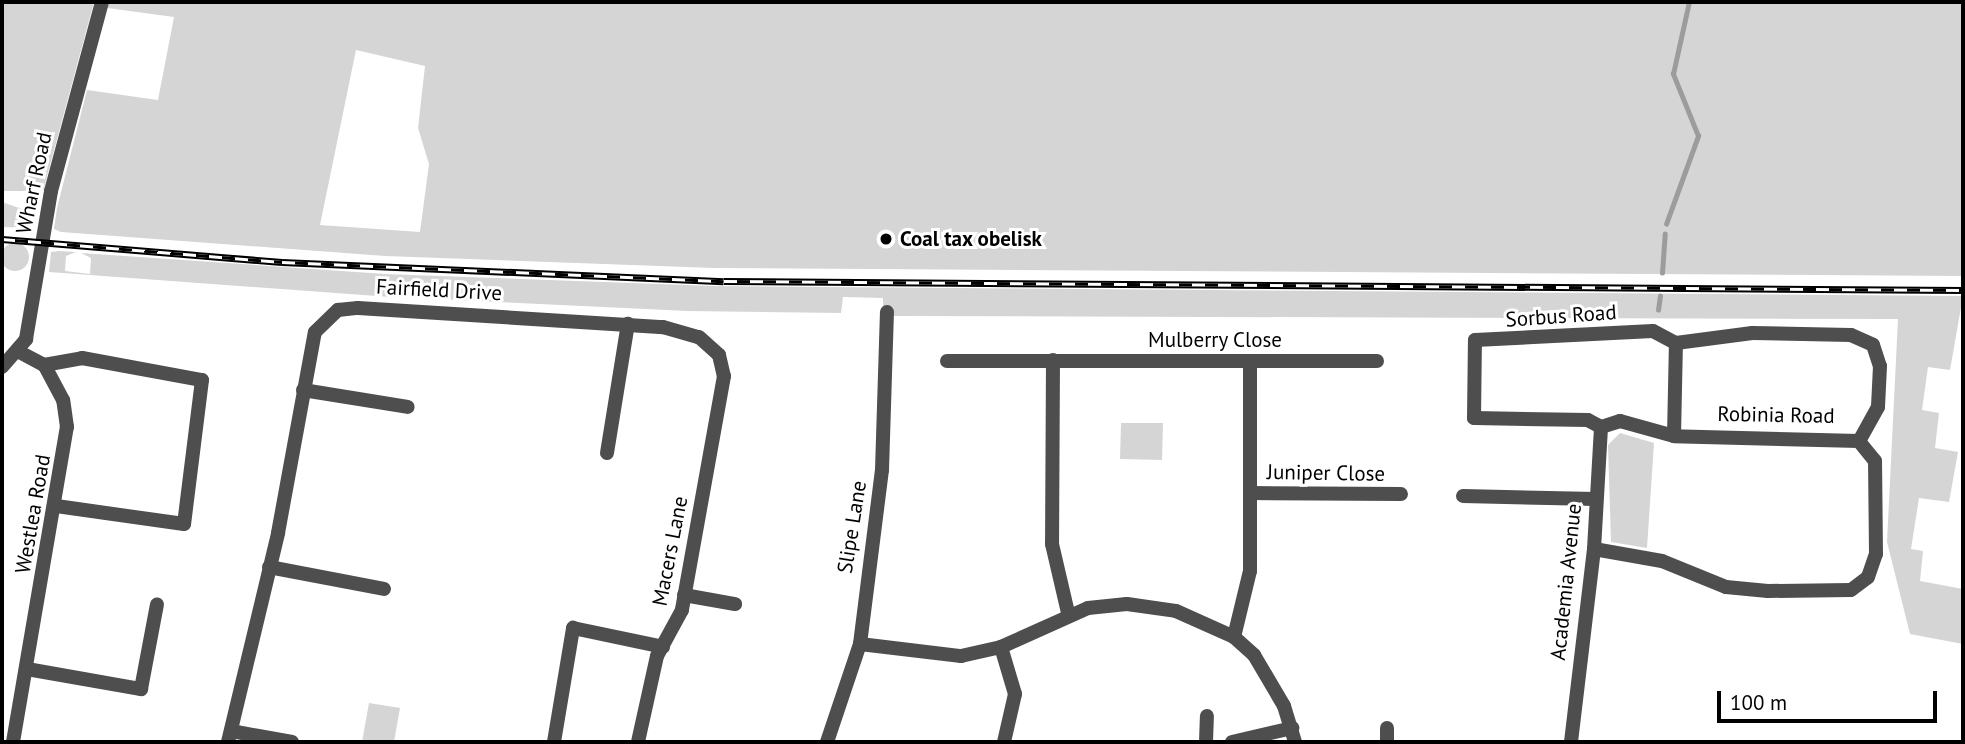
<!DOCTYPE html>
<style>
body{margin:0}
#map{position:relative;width:1965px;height:744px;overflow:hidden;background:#fff;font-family:"PT Sans",sans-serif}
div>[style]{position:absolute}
.green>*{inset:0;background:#d5d5d5}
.round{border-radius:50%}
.stream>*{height:4.5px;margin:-2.25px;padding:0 2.25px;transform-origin:2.25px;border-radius:2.25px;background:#9c9c9c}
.street>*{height:14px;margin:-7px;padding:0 7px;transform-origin:7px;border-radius:7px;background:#4e4e4e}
.rail>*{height:7px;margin-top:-3.5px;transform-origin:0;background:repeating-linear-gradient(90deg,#fff 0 13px,#000 0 26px);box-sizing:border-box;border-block:2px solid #000}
.dots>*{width:19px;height:19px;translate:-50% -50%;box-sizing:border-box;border:4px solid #fff;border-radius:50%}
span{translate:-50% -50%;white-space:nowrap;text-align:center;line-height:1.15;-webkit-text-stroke:6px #fff;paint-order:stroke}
.street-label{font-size:21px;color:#000}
.poi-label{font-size:21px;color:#000;font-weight:700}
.left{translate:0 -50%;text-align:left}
.frame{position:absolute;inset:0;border:4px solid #000;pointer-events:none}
.scale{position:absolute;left:1717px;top:691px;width:220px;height:32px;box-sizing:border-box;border:4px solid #000;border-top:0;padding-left:9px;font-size:21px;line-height:24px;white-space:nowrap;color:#000;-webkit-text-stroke:5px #fff;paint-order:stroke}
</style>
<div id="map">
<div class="green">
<i style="clip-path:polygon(2px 2px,94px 2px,43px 191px,2px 191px)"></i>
<i style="clip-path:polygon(evenodd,109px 2px,1963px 2px,1963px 276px,714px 268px,385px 256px,61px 232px,54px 229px,57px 208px,87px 90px,158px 100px,174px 17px,107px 8px,109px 2px,356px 50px,425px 66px,418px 128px,429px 164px,420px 232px,320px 225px,356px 50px)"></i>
<i style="clip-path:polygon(2px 202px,22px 209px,32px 228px,2px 227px)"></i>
<i class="round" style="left:1px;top:243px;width:28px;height:28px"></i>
<i style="clip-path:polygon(59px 251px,76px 252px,66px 256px,65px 271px,90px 274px,91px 258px,81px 253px,385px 274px,714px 286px,1963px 296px,1950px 370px,1928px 367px,1922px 410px,1939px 413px,1935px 448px,1958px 452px,1949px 502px,1919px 498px,1911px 549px,1923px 551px,1920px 581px,1963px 589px,1963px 644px,1910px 634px,1887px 542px,1898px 319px,895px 316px,883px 312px,883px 298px,843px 297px,841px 313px,688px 311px,433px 299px,433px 293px,412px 293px,412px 284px,405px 284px,404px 298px,49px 272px,51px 252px)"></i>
<i style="clip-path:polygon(1121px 423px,1163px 423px,1162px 460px,1120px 459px)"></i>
<i style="clip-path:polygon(1620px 433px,1654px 443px,1647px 548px,1611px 542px,1608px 445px)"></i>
<i style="clip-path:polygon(369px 703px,400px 708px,394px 742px,362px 742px)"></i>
</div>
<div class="stream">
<i style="left:1666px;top:224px;width:94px;rotate:-70deg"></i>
<i style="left:1698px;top:136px;width:67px;rotate:-112deg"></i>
<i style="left:1673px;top:74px;width:74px;rotate:-77.5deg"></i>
<i style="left:1662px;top:273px;width:39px;rotate:-86deg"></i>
<i style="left:1658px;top:310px;width:14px;rotate:-82deg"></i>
</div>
<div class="street">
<i style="left:1053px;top:360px;width:184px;rotate:90.3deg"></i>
<i style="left:1052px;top:544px;width:71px;rotate:76.9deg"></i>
<i style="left:947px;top:361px;width:430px"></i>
<i style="left:44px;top:365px;width:39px;rotate:-10deg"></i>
<i style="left:82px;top:358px;width:122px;rotate:10.4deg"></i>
<i style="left:202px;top:380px;width:145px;rotate:97.1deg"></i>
<i style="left:184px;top:524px;width:129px;rotate:-172deg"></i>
<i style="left:2px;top:367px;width:37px;rotate:-49deg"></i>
<i style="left:26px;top:339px;width:150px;rotate:-80.4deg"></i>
<i style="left:51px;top:191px;width:196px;rotate:-74.9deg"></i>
<i style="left:303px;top:390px;width:106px;rotate:9.2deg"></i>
<i style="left:1601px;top:427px;width:15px;rotate:-152deg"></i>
<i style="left:1588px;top:420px;width:114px;rotate:-179deg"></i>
<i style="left:1474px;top:418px;width:78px;rotate:-89.3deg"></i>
<i style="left:1475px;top:340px;width:178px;rotate:-2.9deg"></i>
<i style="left:1653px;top:331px;width:26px;rotate:28deg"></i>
<i style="left:1676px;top:343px;width:77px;rotate:-7.5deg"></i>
<i style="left:1752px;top:333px;width:99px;rotate:1.2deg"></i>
<i style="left:1851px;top:335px;width:24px;rotate:24deg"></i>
<i style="left:1873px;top:345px;width:22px;rotate:72deg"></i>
<i style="left:1880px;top:366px;width:41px;rotate:92.8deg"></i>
<i style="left:1878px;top:407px;width:39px;rotate:119deg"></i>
<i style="left:1674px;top:436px;width:93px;rotate:-88.8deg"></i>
<i style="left:607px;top:453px;width:131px;rotate:-80.8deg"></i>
<i style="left:1250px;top:493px;width:151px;rotate:0.4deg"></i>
<i style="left:1463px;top:496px;width:133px;rotate:1.3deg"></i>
<i style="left:1594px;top:549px;width:69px;rotate:10deg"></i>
<i style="left:1662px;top:561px;width:69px;rotate:22.1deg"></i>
<i style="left:1726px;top:587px;width:42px;rotate:5.4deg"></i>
<i style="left:1768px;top:591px;width:83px;rotate:-0.7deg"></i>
<i style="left:1851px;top:590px;width:21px;rotate:-37deg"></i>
<i style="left:1868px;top:577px;width:24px;rotate:-71deg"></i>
<i style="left:1876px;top:554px;width:93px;rotate:-90.6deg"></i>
<i style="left:1875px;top:461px;width:26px;rotate:-129deg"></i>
<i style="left:1859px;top:441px;width:185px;rotate:-178.5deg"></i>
<i style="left:1674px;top:436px;width:56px;rotate:-164.5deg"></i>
<i style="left:1620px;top:421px;width:20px;rotate:162deg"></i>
<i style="left:269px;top:567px;width:117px;rotate:10.8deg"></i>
<i style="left:684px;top:595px;width:52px;rotate:10deg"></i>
<i style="left:1234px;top:637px;width:68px;rotate:-76.4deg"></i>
<i style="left:1250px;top:571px;width:210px;rotate:-90deg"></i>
<i style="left:860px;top:644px;width:102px;rotate:6.8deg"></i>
<i style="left:961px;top:656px;width:41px;rotate:-12.7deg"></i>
<i style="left:1001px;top:647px;width:95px;rotate:-24.1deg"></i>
<i style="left:1088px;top:608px;width:39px;rotate:-6deg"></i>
<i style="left:1127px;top:604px;width:49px;rotate:8.1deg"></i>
<i style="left:1176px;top:611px;width:64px;rotate:24.1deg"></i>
<i style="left:1234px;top:637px;width:27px;rotate:42deg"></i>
<i style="left:1254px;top:655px;width:59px;rotate:59.5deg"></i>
<i style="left:1284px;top:706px;width:38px;rotate:73deg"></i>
<i style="left:1001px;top:647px;width:49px;rotate:73.4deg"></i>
<i style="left:1015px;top:694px;width:49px;rotate:102.9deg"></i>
<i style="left:27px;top:669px;width:116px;rotate:10deg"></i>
<i style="left:141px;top:689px;width:86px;rotate:-79.3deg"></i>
<i style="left:231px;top:731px;width:62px;rotate:10.2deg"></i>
<i style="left:13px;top:742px;width:320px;rotate:-80.3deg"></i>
<i style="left:67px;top:427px;width:27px;rotate:-98deg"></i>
<i style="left:63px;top:400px;width:40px;rotate:-118deg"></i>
<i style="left:44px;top:365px;width:27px;rotate:-152deg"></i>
<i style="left:228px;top:742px;width:215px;rotate:-76.5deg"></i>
<i style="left:278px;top:533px;width:204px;rotate:-79.6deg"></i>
<i style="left:315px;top:332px;width:32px;rotate:-44deg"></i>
<i style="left:338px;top:310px;width:20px;rotate:-6deg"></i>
<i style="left:358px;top:308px;width:306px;rotate:3.6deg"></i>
<i style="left:663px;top:327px;width:37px;rotate:16deg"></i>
<i style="left:699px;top:337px;width:27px;rotate:42deg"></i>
<i style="left:719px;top:355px;width:22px;rotate:77deg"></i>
<i style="left:724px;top:376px;width:238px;rotate:100.2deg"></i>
<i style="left:682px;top:610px;width:52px;rotate:118.5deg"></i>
<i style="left:657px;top:656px;width:88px;rotate:102.5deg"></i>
<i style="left:554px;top:742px;width:116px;rotate:-80.5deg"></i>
<i style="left:573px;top:628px;width:92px;rotate:11.9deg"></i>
<i style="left:827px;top:742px;width:103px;rotate:-71.4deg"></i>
<i style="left:860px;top:644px;width:175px;rotate:-82.8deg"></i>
<i style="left:882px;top:470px;width:158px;rotate:-88.2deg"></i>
<i style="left:1206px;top:742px;width:26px;rotate:-88deg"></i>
<i style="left:1232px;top:742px;width:62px;rotate:-13.1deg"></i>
<i style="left:1387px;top:742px;width:14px;rotate:-90deg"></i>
<i style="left:1571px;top:742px;width:194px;rotate:-83.2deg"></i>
<i style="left:1594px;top:549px;width:122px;rotate:-86.7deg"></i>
</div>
<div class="rail">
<i style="left:2px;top:239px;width:281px;rotate:4.7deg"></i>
<i style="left:282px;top:262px;width:442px;rotate:2.5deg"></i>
<i style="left:724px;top:281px;width:1239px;rotate:0.42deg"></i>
</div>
<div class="dots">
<i style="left:886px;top:239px;background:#000"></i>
</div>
<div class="street-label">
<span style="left:34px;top:183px;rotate:-78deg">Wharf Road</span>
<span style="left:439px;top:290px;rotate:3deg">Fairfield Drive</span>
<span style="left:1561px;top:316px;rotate:-4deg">Sorbus Road</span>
<span style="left:1215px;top:340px">Mulberry Close</span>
<span style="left:1776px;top:415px;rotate:1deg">Robinia Road</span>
<span style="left:1326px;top:473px;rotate:1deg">Juniper Close</span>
<span style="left:33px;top:514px;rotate:-80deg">Westlea Road</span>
<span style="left:852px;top:527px;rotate:-81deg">Slipe Lane</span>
<span style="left:670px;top:551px;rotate:-79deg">Macers Lane</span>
<span style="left:1566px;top:582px;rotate:-84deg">Academia Avenue</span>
</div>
<div class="poi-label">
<span class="left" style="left:900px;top:239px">Coal tax obelisk</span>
</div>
<div class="frame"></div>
<div class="scale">100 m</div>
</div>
